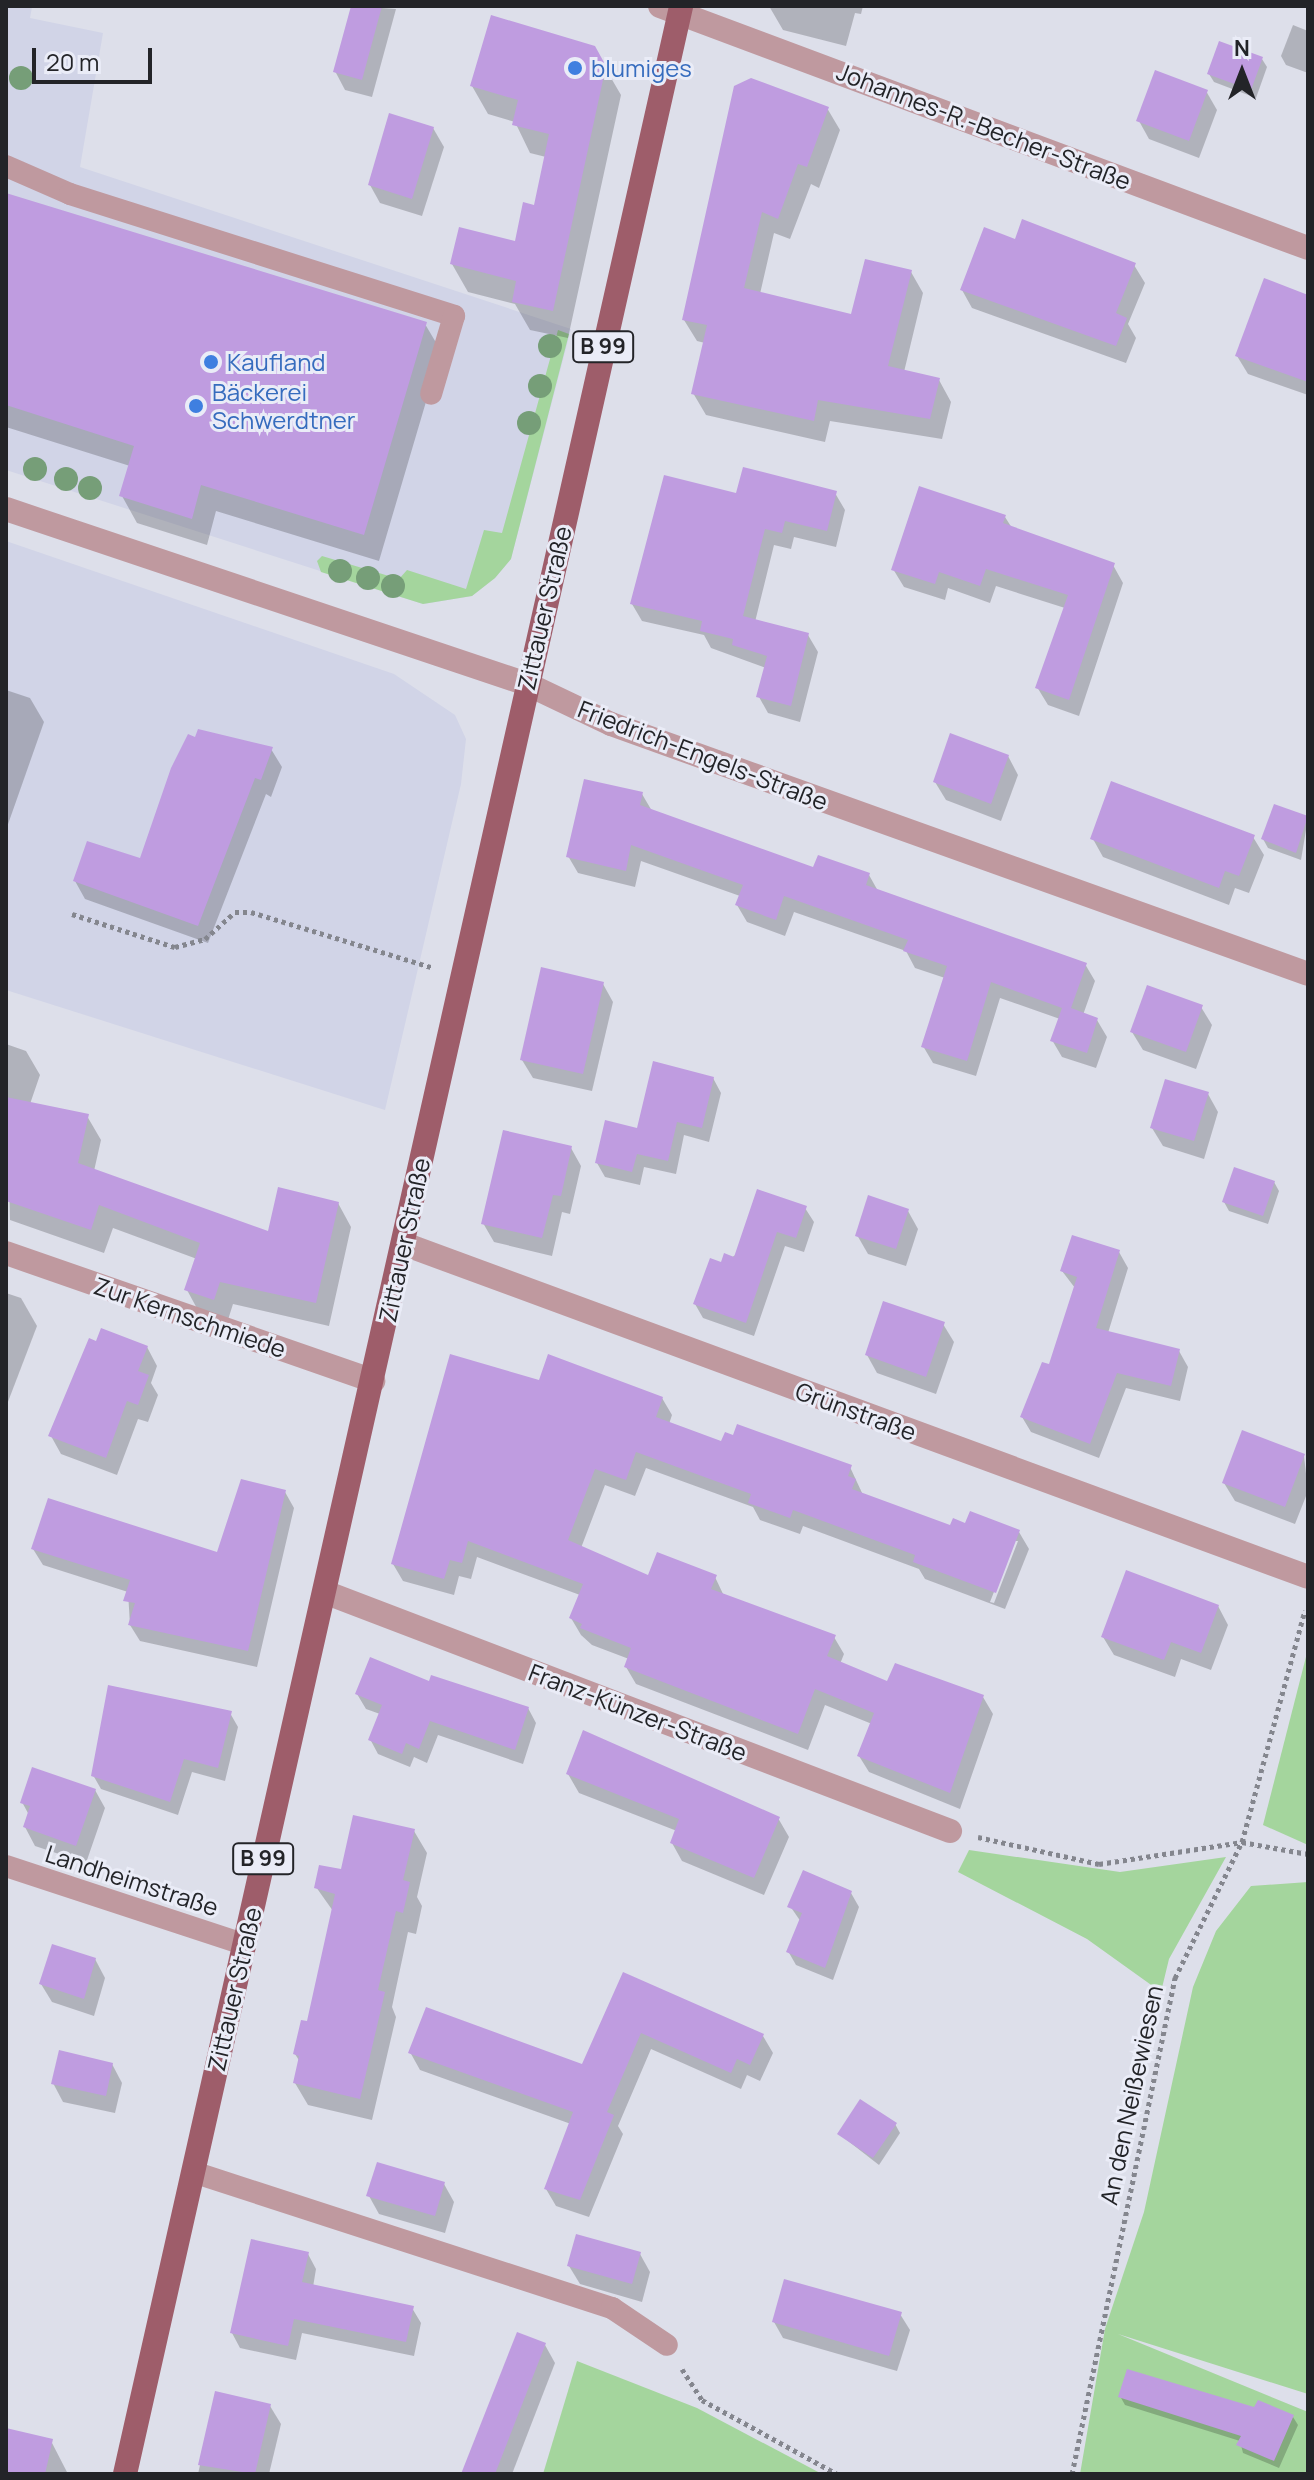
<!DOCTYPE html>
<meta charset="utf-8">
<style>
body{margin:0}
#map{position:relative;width:1314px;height:2480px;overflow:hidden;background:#dddfea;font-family:Manrope,sans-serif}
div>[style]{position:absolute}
.built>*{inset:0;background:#d1d4e7}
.green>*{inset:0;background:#a4d59d}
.shadow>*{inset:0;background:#0003}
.building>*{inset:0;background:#bf9ce0}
.path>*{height:5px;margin-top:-2.5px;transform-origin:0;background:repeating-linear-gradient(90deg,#84868e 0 4px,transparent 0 8px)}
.lane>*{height:22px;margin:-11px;padding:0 11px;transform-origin:11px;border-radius:11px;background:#bf999f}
.street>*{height:24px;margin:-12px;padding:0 12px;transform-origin:12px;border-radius:12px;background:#bf999f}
.primary>*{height:24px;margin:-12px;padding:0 12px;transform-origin:12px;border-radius:12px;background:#9e5d6a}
.trees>*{width:24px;height:24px;margin:-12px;border-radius:50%;background:#769e78}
.dots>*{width:22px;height:22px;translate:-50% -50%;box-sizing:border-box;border:4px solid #eaecf7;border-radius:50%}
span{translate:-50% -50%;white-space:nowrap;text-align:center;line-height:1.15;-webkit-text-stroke:6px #eaecf7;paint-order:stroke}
.shield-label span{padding:2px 6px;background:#eaecf7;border:2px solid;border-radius:6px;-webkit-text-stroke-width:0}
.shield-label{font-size:22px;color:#232428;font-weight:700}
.shop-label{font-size:24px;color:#366cbe}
.left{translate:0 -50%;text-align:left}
.street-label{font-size:24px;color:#232428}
.frame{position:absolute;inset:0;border:8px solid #232428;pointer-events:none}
.north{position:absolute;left:1202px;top:32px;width:80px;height:80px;-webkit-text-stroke:6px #eaecf7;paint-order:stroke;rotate:0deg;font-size:22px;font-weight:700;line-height:32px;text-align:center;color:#232428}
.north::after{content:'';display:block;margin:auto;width:28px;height:36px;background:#232428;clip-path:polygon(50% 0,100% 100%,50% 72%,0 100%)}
.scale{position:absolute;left:32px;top:48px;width:120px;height:36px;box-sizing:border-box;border:4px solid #232428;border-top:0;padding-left:10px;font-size:24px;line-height:28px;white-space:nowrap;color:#232428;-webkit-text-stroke:6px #eaecf7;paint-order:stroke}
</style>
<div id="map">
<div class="built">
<i style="clip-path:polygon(6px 6px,32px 7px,30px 18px,103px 33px,80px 167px,571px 329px,511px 559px,495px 578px,472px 596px,423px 604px,6px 470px)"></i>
<i style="clip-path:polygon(6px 541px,394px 674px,455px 715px,466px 739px,461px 784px,385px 1110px,6px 990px)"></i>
</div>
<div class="green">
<i style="clip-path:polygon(558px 330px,569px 334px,511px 559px,495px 578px,472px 596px,423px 604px,321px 572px,317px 561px,322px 556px,399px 579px,407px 570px,466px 589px,484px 530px,502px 533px)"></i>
<i style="clip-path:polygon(1308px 1649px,1308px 1845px,1263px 1825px)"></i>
<i style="clip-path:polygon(969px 1850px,1120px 1872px,1226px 1857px,1169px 1959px,1161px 1992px,1087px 1939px,958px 1872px)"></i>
<i style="clip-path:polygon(1308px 1882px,1308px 2394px,1118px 2334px,1308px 2412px,1308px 2474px,1080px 2474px,1105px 2329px,1144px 2212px,1193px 1987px,1216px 1931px,1251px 1886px)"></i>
<i style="clip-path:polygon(577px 2361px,697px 2408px,822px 2474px,543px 2474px)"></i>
</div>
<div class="shadow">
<i style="clip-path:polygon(353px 6px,396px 9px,372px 97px,345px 90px,335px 71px)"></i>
<i style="clip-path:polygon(769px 6px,863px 6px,861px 14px,855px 13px,846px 46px,783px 30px)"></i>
<i style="clip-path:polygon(1293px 25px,1308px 31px,1308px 73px,1286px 65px,1281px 56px)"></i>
<i style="clip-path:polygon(593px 47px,621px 95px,568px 338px,530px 330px,515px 304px,468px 292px,452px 264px,516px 243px,535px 207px,546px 157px,530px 153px,515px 122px,488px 114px,472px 86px)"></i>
<i style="clip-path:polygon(1262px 59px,1267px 67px,1256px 98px,1214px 82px,1209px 74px)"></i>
<i style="clip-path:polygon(1206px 91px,1217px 110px,1199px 158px,1149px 139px,1139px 121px)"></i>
<i style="clip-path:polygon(827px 108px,840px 130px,819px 188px,811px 184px,790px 239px,774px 233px,760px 294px,853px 317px,911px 272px,923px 293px,904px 372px,939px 380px,951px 402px,942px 439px,830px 421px,825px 442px,706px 415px,693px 393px,705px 343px,697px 341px,684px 320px)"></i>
<i style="clip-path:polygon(433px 128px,444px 147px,422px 216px,380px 203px,370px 185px)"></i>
<i style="clip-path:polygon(6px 195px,425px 324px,441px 351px,379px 561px,216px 511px,207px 545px,137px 523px,122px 496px,130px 466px,6px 427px)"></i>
<i style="clip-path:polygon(1016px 241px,1134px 265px,1145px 283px,1128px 324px,1136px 338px,1126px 363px,972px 308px,962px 290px)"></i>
<i style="clip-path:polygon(1308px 297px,1308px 395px,1248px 374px,1237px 356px)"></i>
<i style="clip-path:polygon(835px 493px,845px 510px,836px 547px,794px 537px,791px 549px,774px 545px,755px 622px,808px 635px,818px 652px,800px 722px,768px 713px,759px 697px,766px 668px,711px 648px,704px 635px,642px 621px,632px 604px,737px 495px)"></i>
<i style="clip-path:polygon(1005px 517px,1012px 528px,1113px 565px,1123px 583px,1079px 716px,1048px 705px,1037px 687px,1065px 608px,996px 586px,990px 603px,948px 588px,945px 600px,904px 587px,893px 569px)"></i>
<i style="clip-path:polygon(6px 690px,30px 698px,44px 722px,6px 830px)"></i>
<i style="clip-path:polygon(271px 749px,282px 767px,271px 797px,266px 794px,208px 943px,85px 899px,75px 881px,141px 860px)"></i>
<i style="clip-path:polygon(1008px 756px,1018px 775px,1001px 821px,946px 800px,935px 782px)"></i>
<i style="clip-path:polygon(642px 794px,652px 811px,814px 869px,869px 875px,878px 891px,1085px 964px,1095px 981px,1083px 1015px,1097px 1020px,1107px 1037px,1096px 1068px,1062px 1057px,1052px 1040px,1060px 1019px,1000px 998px,976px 1076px,933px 1063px,923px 1046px,945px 978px,915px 968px,906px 951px,794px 912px,785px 936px,747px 922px,737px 905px,740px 896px,641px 861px,635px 887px,578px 873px,568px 856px)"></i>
<i style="clip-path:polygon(1275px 806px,1308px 818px,1301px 860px,1268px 848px,1263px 839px)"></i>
<i style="clip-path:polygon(1253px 837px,1264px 855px,1249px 893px,1235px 888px,1229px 905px,1103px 857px,1093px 839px)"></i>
<i style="clip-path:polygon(603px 984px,613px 1002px,592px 1091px,533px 1078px,522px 1060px)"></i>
<i style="clip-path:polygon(1201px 1007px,1212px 1025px,1196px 1069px,1143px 1050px,1132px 1032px)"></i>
<i style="clip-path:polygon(6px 1044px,26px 1051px,40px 1075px,30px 1104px,87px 1116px,101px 1140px,94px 1171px,270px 1234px,338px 1203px,351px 1227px,329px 1326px,233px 1304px,227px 1323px,200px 1314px,187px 1290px,197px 1259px,113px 1228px,104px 1253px,10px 1220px)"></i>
<i style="clip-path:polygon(713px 1078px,721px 1093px,709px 1142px,684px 1135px,676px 1174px,644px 1167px,640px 1185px,605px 1177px,597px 1163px)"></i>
<i style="clip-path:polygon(1208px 1094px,1218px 1112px,1204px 1159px,1163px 1146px,1152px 1128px)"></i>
<i style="clip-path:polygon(571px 1148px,581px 1166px,570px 1214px,562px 1212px,552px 1256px,494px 1242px,483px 1223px)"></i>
<i style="clip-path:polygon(1274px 1182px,1279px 1191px,1268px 1224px,1229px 1211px,1224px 1202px)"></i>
<i style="clip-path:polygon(805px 1208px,814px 1222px,804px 1252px,785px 1246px,754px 1336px,703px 1318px,695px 1304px,722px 1264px)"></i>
<i style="clip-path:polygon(908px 1211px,918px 1229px,906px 1266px,868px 1254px,857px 1235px)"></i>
<i style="clip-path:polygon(1119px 1252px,1128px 1268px,1108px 1333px,1179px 1351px,1188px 1367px,1180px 1401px,1126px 1388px,1099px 1458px,1031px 1432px,1022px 1417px,1050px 1367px,1075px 1288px,1062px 1271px)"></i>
<i style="clip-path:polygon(6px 1293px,21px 1298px,37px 1326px,6px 1407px)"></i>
<i style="clip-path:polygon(943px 1324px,954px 1342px,936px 1394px,877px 1373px,867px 1355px)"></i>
<i style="clip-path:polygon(147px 1347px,157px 1366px,151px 1383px,158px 1395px,148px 1422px,138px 1419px,117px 1475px,61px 1454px,51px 1436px)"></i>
<i style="clip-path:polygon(evenodd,540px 1382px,662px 1398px,672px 1415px,669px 1424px,722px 1443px,850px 1467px,863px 1495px,951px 1528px,1019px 1532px,1029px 1549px,1005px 1609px,925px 1579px,919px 1569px,803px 1526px,800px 1534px,760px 1520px,753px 1507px,646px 1468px,635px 1496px,605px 1485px,581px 1548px,649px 1578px,715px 1577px,724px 1596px,834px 1637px,844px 1654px,840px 1664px,888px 1684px,983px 1697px,993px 1714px,960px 1809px,869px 1772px,859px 1756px,872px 1724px,825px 1705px,808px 1750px,636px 1684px,626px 1667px,629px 1659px,592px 1645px,581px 1635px,571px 1618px,580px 1595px,477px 1557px,471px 1579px,459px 1576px,454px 1595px,403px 1581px,393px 1564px,540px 1382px,1014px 1541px,1018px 1541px,994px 1603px,990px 1602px,1014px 1541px)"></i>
<i style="clip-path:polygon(1304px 1456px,1308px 1491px,1295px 1524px,1235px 1501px,1224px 1483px)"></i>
<i style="clip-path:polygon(285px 1492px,294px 1508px,257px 1667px,140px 1641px,130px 1625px,128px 1592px,43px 1565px,33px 1549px,219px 1554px)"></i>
<i style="clip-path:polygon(1218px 1606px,1228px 1625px,1211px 1670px,1181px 1659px,1175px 1677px,1114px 1655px,1103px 1637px)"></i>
<i style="clip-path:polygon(430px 1684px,528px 1708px,536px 1723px,523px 1764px,438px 1735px,427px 1763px,414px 1757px,410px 1767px,378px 1754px,370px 1739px,380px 1714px,366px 1709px,357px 1694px)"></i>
<i style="clip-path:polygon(230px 1713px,238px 1727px,225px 1781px,192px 1772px,178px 1815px,101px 1789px,93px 1775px)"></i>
<i style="clip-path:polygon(585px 1733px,778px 1818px,789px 1837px,764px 1895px,682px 1861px,672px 1843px,677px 1831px,579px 1793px,568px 1774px)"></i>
<i style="clip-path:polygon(95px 1790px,105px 1808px,86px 1863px,35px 1846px,25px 1827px,29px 1815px,22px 1802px)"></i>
<i style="clip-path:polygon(414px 1831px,427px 1853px,417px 1897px,422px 1906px,416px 1934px,408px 1932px,392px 2007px,396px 2017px,372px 2120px,308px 2105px,295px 2083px,300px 2062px,295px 2054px,309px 2024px,333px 1911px,316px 1887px)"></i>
<i style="clip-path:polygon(851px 1893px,859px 1907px,833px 1980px,796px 1965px,788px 1951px,801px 1922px,790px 1906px)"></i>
<i style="clip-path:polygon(95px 1959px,105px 1978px,94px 2016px,52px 2002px,41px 1984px)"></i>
<i style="clip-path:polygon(624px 1974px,763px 2036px,773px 2053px,760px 2081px,747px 2075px,741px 2089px,651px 2049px,618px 2126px,623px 2134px,589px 2217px,556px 2206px,546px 2189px,571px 2124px,420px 2070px,410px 2052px,583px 2067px)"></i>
<i style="clip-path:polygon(112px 2064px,122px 2083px,115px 2113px,63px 2102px,53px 2083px)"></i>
<i style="clip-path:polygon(895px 2124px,900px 2133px,879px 2165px,839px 2134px)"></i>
<i style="clip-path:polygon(444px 2184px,454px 2202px,445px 2233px,379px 2214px,369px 2196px)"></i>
<i style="clip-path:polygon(308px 2254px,316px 2269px,313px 2287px,412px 2308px,421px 2323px,414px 2356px,302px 2333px,296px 2360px,240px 2348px,232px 2333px)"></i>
<i style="clip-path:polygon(640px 2254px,650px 2272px,642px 2302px,580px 2284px,569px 2266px)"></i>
<i style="clip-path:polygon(900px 2314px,910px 2330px,897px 2371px,783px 2338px,774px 2322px)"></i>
<i style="clip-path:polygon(545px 2345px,555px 2363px,512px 2474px,463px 2474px)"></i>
<i style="clip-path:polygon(216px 2393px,270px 2406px,281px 2424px,269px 2474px,198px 2474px)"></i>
<i style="clip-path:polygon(1120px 2396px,1256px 2410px,1293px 2417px,1298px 2425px,1279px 2468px,1243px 2453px,1240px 2441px,1125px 2405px)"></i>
<i style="clip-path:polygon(6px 2431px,51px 2441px,68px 2474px,6px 2474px)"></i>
</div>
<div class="building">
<i style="clip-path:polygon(351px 6px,382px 6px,362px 80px,333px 72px)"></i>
<i style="clip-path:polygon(491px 15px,595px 46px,606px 66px,553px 311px,512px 302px,516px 281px,450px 264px,459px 227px,515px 241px,523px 202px,534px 205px,549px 134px,512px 125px,518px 100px,470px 86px)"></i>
<i style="clip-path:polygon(1219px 41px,1263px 57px,1251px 90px,1207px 74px)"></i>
<i style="clip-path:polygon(1155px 70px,1208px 90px,1189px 141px,1136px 121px)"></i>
<i style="clip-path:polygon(751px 78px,829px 107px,807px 167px,798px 164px,778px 219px,762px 212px,744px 288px,851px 314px,865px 259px,912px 270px,888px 366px,940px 378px,930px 419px,818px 400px,814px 421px,691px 394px,707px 325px,682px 320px,734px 86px)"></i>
<i style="clip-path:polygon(389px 113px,434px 127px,412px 199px,368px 185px)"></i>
<i style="clip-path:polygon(6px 193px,427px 322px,364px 535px,201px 485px,192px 519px,119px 496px,134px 446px,6px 405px)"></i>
<i style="clip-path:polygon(1022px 219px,1136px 263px,1116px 313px,1127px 318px,1116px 346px,960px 290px,984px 227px,1015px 239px)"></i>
<i style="clip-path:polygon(1264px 278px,1308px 295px,1308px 382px,1235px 356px)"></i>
<i style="clip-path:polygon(743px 467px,837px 491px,827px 531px,785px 521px,782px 533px,765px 529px,743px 616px,809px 633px,791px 706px,756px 697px,767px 656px,732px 645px,733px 639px,700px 631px,702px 621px,630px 604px,664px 475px,736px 493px)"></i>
<i style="clip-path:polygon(919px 486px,1006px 515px,1003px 523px,1115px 563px,1069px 700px,1035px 688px,1068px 595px,986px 569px,980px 586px,939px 572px,935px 584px,891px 570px)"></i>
<i style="clip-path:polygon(198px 729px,273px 747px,261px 780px,255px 778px,198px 926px,73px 881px,87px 841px,140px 858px,171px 768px,188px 734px,195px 737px)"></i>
<i style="clip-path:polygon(950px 733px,1009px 755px,991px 804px,933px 782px)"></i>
<i style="clip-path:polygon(584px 779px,643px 792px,640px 805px,813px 867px,818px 855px,870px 873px,866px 885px,1087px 963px,1071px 1008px,1098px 1018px,1087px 1053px,1050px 1041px,1062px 1008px,991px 982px,967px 1061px,921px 1047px,947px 966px,903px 951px,908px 940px,784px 896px,776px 920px,735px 905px,743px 885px,631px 845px,626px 871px,566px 857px)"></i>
<i style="clip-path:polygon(1111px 781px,1255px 835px,1239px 876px,1225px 871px,1219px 888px,1090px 839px)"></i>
<i style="clip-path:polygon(1274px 804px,1308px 816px,1296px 853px,1261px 839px)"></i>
<i style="clip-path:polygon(541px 967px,604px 982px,583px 1074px,520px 1060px)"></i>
<i style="clip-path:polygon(1147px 985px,1203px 1005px,1186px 1052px,1130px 1032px)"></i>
<i style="clip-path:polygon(653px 1061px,714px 1077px,702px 1128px,677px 1122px,668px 1161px,637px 1154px,632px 1172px,595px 1163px,605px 1120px,637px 1128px)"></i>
<i style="clip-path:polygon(1165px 1079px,1209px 1092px,1194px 1141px,1150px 1128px)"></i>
<i style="clip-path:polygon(6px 1097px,89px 1114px,78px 1163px,268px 1231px,278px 1187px,339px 1202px,316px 1303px,220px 1282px,214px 1300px,184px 1290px,200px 1243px,99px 1205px,91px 1230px,6px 1201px)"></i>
<i style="clip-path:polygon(503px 1130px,572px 1146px,561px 1196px,553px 1195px,542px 1238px,481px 1224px)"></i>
<i style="clip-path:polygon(1234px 1167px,1275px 1181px,1263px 1216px,1222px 1202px)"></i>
<i style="clip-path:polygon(757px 1189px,807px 1206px,796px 1238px,777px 1232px,746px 1323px,693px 1304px,710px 1258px,721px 1262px,724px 1253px,734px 1257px)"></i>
<i style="clip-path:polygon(868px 1195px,909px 1209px,896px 1249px,855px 1236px)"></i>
<i style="clip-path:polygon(1072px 1235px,1120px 1250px,1096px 1328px,1180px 1349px,1171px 1386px,1117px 1373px,1090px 1444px,1020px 1417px,1042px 1362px,1049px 1364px,1077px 1277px,1060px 1271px)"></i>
<i style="clip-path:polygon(883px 1301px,945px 1322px,926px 1377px,865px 1355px)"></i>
<i style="clip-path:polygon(101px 1328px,148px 1346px,138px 1371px,149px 1375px,138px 1405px,127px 1401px,106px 1458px,48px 1436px,89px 1338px,96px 1341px)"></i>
<i style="clip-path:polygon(450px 1354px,539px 1380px,548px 1354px,663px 1397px,656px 1417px,721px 1441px,725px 1432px,733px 1435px,737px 1424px,852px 1465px,848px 1476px,856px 1479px,852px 1489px,950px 1525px,953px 1518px,965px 1523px,970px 1511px,1020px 1530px,996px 1593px,913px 1562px,915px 1555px,793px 1510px,790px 1518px,748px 1503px,751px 1494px,636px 1452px,626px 1480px,595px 1469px,568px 1540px,648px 1575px,657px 1552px,717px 1575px,711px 1589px,836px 1635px,827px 1656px,887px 1681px,895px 1663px,984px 1695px,950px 1793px,857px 1756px,874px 1713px,815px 1689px,798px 1734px,624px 1667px,631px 1648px,580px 1628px,582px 1624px,569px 1618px,583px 1584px,468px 1541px,462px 1563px,450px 1560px,444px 1579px,391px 1564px)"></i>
<i style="clip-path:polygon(1242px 1430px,1305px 1454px,1285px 1507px,1222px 1483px)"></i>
<i style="clip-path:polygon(241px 1479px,286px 1490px,248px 1651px,128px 1625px,135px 1603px,123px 1601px,130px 1580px,31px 1549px,48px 1498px,217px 1552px)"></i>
<i style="clip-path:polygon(1126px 1570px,1219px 1605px,1201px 1653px,1171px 1642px,1164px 1660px,1101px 1637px)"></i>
<i style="clip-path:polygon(370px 1657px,429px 1681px,431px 1675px,529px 1707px,515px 1750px,430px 1721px,419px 1749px,406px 1743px,402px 1754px,368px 1740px,382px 1705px,355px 1694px)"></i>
<i style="clip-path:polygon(108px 1685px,232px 1711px,218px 1768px,184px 1759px,170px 1802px,91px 1776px)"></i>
<i style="clip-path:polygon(583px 1730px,780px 1817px,754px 1878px,670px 1843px,679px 1819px,566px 1774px)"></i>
<i style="clip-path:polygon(32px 1767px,96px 1789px,76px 1846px,23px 1827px,30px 1806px,20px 1803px)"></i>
<i style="clip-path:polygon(353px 1815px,415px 1829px,403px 1880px,410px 1882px,403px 1913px,396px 1911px,378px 1990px,385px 1992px,360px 2099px,293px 2083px,299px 2056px,293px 2054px,301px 2020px,307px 2021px,335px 1894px,314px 1888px,319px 1865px,341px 1869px)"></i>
<i style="clip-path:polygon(803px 1870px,852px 1891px,825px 1968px,786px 1952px,802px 1913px,787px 1907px)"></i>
<i style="clip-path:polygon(52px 1944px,96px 1958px,84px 1999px,39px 1984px)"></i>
<i style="clip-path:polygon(623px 1972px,764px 2034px,750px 2065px,737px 2059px,731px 2073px,641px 2033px,607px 2112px,614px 2115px,580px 2200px,544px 2189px,573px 2112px,408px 2053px,426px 2007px,582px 2064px)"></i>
<i style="clip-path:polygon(59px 2050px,113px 2063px,106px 2096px,51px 2084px)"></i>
<i style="clip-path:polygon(860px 2099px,897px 2123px,873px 2158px,837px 2134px)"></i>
<i style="clip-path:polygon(377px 2162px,445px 2182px,435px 2216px,366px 2196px)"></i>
<i style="clip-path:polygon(576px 2234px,641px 2252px,632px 2284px,567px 2266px)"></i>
<i style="clip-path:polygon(251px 2239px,309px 2252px,302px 2282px,414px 2306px,406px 2342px,294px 2319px,288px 2346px,230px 2333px)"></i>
<i style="clip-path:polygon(784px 2279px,902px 2312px,889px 2356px,772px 2322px)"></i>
<i style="clip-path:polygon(517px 2332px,546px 2343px,495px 2474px,461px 2474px)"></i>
<i style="clip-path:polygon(1127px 2369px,1254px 2407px,1258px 2400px,1294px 2415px,1274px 2461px,1236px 2445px,1241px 2436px,1118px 2397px)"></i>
<i style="clip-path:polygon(215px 2391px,271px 2404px,255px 2474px,198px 2465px)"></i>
<i style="clip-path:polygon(6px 2428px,53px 2439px,45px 2474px,6px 2474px)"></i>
</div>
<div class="path">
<i style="left:72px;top:914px;width:108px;rotate:17.8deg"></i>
<i style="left:175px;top:947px;width:31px;rotate:-15deg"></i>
<i style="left:205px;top:939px;width:40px;rotate:-42deg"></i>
<i style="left:235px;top:912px;width:16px"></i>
<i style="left:251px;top:912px;width:191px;rotate:17deg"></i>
<i style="left:978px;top:1837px;width:124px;rotate:12.6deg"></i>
<i style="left:1099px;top:1864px;width:145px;rotate:-8.7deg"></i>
<i style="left:1242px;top:1842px;width:67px;rotate:10.3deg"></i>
<i style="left:682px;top:2369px;width:37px;rotate:57deg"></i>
<i style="left:702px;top:2400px;width:154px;rotate:28.7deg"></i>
<i style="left:1072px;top:2474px;width:507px;rotate:-78.27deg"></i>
<i style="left:1175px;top:1978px;width:152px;rotate:-63.8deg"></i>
<i style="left:1242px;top:1842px;width:240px;rotate:-74.8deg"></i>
</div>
<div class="lane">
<i style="left:6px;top:166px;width:70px;rotate:23.6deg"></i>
<i style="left:70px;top:194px;width:403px;rotate:17.6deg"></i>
<i style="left:454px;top:316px;width:81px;rotate:106.4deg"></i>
<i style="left:6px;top:1866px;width:250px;rotate:18.2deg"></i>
<i style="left:193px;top:2172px;width:441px;rotate:18deg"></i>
<i style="left:612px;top:2308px;width:66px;rotate:33.9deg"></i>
</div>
<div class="street">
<i style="left:660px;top:6px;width:692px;rotate:20.48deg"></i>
<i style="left:6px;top:509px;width:550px;rotate:18.57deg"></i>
<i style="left:527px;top:684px;width:93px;rotate:25.5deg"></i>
<i style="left:611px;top:724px;width:740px;rotate:19.73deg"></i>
<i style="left:404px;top:1244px;width:963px;rotate:20.22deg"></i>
<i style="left:6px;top:1253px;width:389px;rotate:19.2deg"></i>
<i style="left:327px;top:1593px;width:667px;rotate:20.91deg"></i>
</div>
<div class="primary">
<i style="left:125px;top:2474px;width:2530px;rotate:-77.3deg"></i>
</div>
<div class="trees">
<i style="left:21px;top:78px"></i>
<i style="left:550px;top:346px"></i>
<i style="left:540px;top:386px"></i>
<i style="left:529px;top:423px"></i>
<i style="left:35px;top:469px"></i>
<i style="left:66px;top:479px"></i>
<i style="left:90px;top:488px"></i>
<i style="left:340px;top:571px"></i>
<i style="left:368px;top:578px"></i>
<i style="left:393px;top:586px"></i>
</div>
<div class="dots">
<i style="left:575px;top:68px;background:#3f7fe0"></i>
<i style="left:211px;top:362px;background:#3f7fe0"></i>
<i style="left:196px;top:406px;background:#3f7fe0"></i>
</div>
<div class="shield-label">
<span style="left:603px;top:347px">B 99</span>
<span style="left:263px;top:1859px">B 99</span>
</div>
<div class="shop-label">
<span class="left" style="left:591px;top:68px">blumiges</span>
<span class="left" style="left:227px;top:362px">Kaufland</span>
<span class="left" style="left:212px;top:406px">Bäckerei<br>Schwerdtner</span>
</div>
<div class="street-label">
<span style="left:984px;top:126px;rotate:21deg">Johannes-R.-Becher-Straße</span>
<span style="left:544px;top:608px;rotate:-77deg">Zittauer Straße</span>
<span style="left:703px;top:755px;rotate:21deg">Friedrich-Engels-Straße</span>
<span style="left:404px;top:1240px;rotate:-78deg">Zittauer Straße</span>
<span style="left:190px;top:1317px;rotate:19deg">Zur Kernschmiede</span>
<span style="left:856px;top:1411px;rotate:20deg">Grünstraße</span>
<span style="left:638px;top:1712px;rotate:21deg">Franz-Künzer-Straße</span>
<span style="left:132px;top:1880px;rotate:18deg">Landheimstraße</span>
<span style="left:234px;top:1989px;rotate:-77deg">Zittauer Straße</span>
<span style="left:1131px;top:2095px;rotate:-78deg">An den Neißewiesen</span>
</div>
<div class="frame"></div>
<div class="north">N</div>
<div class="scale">20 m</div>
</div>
